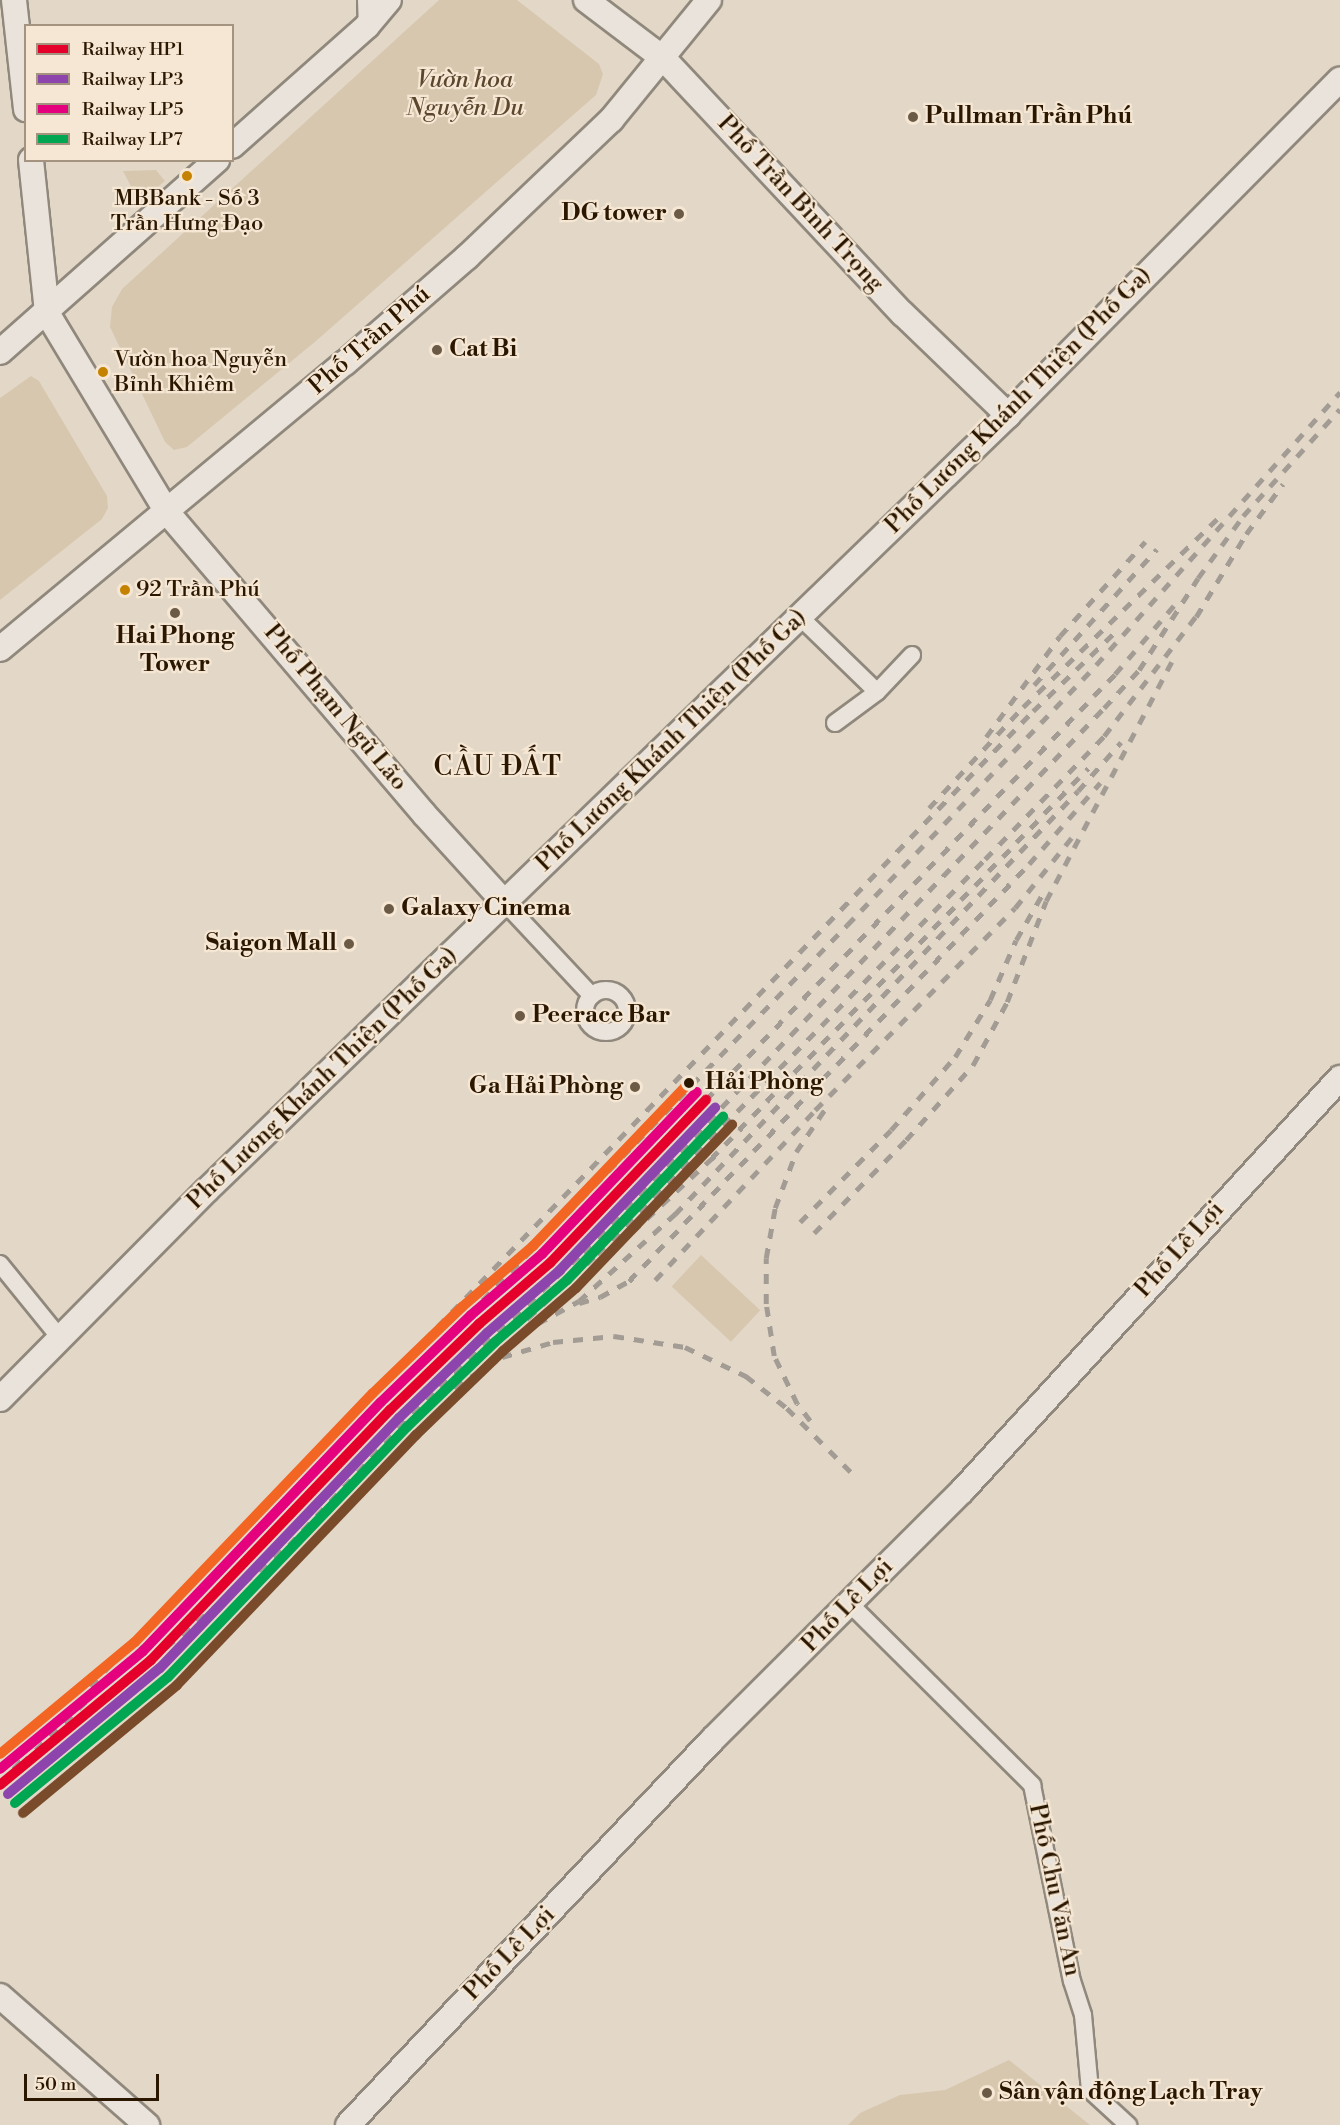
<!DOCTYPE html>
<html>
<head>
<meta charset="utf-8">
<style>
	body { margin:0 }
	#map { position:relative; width:1340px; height:2125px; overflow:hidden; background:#e3d8c7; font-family:"Libre Bodoni",serif }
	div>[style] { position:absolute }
	.green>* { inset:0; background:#d7c7af; transform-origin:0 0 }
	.roads { filter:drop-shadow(2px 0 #90887c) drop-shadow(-2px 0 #90887c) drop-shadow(0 2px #90887c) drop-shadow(0 -2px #90887c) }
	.street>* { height:16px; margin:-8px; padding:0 8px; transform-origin:8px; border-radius:8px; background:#e9e3db }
	.street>.ring { margin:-8px; padding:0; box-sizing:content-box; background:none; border:16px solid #e9e3db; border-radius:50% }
	.secondary>* { height:24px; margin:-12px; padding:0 12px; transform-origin:12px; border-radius:12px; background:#e9e3db }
	.rail>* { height:4.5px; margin-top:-2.25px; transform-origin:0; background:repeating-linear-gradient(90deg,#a39c94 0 10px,transparent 0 20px) }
	.rail-1>* { height:10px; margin:-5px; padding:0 5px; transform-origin:5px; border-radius:5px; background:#e4002b }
	.rail-2>* { height:10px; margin:-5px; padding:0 5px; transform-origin:5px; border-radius:5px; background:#8e44ad }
	.rail-3>* { height:10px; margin:-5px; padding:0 5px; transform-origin:5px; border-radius:5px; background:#e5007d }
	.rail-4>* { height:10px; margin:-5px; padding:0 5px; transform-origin:5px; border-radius:5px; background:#00a651 }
	.rail-5>* { height:10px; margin:-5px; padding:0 5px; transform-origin:5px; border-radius:5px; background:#f26522 }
	.rail-6>* { height:10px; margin:-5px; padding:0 5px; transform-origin:5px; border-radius:5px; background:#7a4b2a }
	.dots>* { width:16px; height:16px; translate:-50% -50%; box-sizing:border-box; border:3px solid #f5e7d3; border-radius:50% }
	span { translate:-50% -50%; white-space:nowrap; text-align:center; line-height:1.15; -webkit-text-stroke:4.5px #f5e7d3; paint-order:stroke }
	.bus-label { font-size:22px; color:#2b1600 }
	.left { translate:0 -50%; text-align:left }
	.park-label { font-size:24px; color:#5c472e; font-style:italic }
	.poi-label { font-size:24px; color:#2b1600; font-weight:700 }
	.right { translate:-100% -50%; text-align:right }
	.street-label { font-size:24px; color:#2b1600 }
	.stop-label { font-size:24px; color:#2b1600; font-weight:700 }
	.quarter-label { font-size:27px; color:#2b1600; letter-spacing:1.5px }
	.legend { position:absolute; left:24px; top:24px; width:210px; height:138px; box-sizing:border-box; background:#f5e7d3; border:2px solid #a4937f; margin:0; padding:8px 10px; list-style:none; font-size:18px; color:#2b1600 }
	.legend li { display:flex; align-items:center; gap:12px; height:30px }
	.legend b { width:30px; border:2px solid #a4937f }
	.scale { position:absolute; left:24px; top:2074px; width:135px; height:27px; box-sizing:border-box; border:3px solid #2b1600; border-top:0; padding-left:8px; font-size:18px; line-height:21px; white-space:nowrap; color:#2b1600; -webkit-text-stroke:4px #f5e7d3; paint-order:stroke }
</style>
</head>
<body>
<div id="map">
	<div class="green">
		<i style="clip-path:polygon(439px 0,517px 0,599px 64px,603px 74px,596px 95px,316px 341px,187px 447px,174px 450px,165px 442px,110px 327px,112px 307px,122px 289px)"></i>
		<i style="clip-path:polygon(156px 170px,165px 181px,139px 202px,123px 171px)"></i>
		<i style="clip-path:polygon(31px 376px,39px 381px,107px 496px,108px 508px,102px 519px,0 600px,0 398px)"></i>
		<i style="left:701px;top:1255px;width:81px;height:43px;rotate:43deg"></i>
		<i style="clip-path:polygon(1009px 2060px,1090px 2125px,848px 2125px,860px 2113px,900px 2095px,945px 2090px)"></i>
	</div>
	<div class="roads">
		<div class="street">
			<i style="left:366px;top:0;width:26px;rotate:88deg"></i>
			<i style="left:800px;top:617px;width:107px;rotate:44.2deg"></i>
			<i style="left:835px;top:723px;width:52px;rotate:-36.4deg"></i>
			<i style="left:877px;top:692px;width:51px;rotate:-46.6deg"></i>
			<i style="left:505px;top:903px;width:127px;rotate:46.9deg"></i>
			<i class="ring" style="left:585px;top:990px;width:26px;height:26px"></i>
			<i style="left:0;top:1264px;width:95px;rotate:51deg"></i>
			<i style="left:850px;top:1604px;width:257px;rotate:44.8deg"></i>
			<i style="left:1032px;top:1785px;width:200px;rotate:78.5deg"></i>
			<i style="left:1072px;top:1981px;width:36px;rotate:72deg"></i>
			<i style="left:1083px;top:2015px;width:75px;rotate:84.7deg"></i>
			<i style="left:1090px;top:2090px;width:52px;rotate:42.6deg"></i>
		</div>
		<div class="secondary">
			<i style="left:14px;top:0;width:110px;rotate:83.7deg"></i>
			<i style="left:586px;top:0;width:98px;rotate:37.1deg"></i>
			<i style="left:664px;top:59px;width:349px;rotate:46.9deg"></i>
			<i style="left:903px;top:314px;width:146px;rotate:43.9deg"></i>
			<i style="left:232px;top:146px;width:181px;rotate:-41.6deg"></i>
			<i style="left:367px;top:26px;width:34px;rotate:-50deg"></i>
			<i style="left:31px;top:160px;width:154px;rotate:84deg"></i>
			<i style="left:47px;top:313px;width:232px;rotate:58.9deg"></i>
			<i style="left:167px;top:512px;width:397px;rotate:49.6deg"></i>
			<i style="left:424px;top:814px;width:120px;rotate:47.7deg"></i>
			<i style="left:0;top:352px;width:290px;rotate:-41.5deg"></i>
			<i style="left:0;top:649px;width:448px;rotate:-39.7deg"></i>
			<i style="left:345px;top:363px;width:162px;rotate:-41deg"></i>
			<i style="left:467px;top:257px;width:199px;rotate:-43.6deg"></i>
			<i style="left:611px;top:120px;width:155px;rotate:-50.8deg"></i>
			<i style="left:0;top:1399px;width:294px;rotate:-45.3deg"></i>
			<i style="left:207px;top:1190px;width:1115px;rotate:-44.05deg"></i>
			<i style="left:1008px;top:415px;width:472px;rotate:-45.3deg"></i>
			<i style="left:0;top:1996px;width:196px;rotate:41.3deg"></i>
			<i style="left:348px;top:2125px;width:531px;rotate:-46.6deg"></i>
			<i style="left:713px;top:1739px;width:351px;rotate:-44.9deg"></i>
			<i style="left:962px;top:1491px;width:560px;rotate:-47.53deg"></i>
		</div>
	</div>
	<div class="rail">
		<i style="left:1196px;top:617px;width:97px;rotate:-58.9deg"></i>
		<i style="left:1246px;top:534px;width:62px;rotate:-53.5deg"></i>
		<i style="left:1034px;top:685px;width:183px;rotate:-47.9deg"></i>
		<i style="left:986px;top:737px;width:125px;rotate:-53.8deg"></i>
		<i style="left:1060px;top:636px;width:127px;rotate:-47.9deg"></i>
		<i style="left:929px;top:808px;width:138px;rotate:-47.1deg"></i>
		<i style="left:1023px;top:707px;width:270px;rotate:-44.1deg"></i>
		<i style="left:706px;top:1100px;width:591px;rotate:-46.17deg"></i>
		<i style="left:1115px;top:674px;width:94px;rotate:-49.3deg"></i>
		<i style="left:800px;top:1222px;width:129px;rotate:-45.3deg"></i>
		<i style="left:891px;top:1130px;width:97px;rotate:-48.8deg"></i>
		<i style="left:955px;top:1057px;width:67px;rotate:-58.4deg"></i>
		<i style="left:990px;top:1000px;width:65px;rotate:-66.6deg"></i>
		<i style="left:1016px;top:940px;width:52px;rotate:-60deg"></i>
		<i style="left:814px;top:1233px;width:131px;rotate:-45.3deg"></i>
		<i style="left:906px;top:1140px;width:101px;rotate:-48.2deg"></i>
		<i style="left:973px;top:1065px;width:72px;rotate:-61.6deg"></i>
		<i style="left:1007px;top:1002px;width:108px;rotate:-68.9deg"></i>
		<i style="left:1046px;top:901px;width:273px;rotate:-62.3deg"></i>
		<i style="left:588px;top:1273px;width:168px;rotate:-42.8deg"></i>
		<i style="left:711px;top:1159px;width:543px;rotate:-46.04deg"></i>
		<i style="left:655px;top:1280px;width:233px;rotate:-46.7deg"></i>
		<i style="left:815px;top:1110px;width:284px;rotate:-45.3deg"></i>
		<i style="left:1015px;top:908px;width:91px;rotate:-51.2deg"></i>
		<i style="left:579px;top:1303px;width:22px;rotate:-16deg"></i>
		<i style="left:600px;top:1297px;width:33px;rotate:-29deg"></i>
		<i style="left:629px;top:1281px;width:578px;rotate:-46.19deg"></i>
		<i style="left:1029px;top:864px;width:108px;rotate:-48.8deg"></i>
		<i style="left:520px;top:1333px;width:67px;rotate:-28.5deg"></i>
		<i style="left:579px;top:1301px;width:130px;rotate:-42.2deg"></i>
		<i style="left:675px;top:1214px;width:584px;rotate:-46.39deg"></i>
		<i style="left:1078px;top:791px;width:65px;rotate:-48.7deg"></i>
		<i style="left:494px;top:1342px;width:42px;rotate:-35.2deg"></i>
		<i style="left:528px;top:1318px;width:94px;rotate:-42.8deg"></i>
		<i style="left:597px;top:1254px;width:554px;rotate:-45.51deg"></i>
		<i style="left:985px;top:859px;width:171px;rotate:-45.9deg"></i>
		<i style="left:1104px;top:736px;width:158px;rotate:-52.5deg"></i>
		<i style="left:437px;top:1398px;width:77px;rotate:-32.2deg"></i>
		<i style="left:502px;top:1357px;width:53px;rotate:-16.4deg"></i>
		<i style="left:553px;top:1342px;width:61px;rotate:-5.6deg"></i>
		<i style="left:614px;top:1336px;width:72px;rotate:8.8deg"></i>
		<i style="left:685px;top:1347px;width:68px;rotate:25.4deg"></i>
		<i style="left:746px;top:1376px;width:52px;rotate:38deg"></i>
		<i style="left:787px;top:1408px;width:92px;rotate:45deg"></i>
		<i style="left:810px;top:1421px;width:21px;rotate:-127deg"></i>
		<i style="left:797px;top:1404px;width:53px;rotate:-115.6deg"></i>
		<i style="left:774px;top:1356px;width:53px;rotate:-98.7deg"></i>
		<i style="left:766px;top:1304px;width:46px;rotate:-90deg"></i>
		<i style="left:766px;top:1258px;width:51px;rotate:-79.8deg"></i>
		<i style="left:775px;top:1208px;width:60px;rotate:-69.4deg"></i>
		<i style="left:796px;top:1152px;width:52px;rotate:-56deg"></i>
		<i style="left:265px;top:1555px;width:204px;rotate:-46.2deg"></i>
		<i style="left:151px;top:1660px;width:180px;rotate:-39.8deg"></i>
		<i style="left:289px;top:1545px;width:219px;rotate:-46.7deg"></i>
		<i style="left:439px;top:1386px;width:197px;rotate:-42.9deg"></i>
		<i style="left:583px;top:1252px;width:753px;rotate:-46.24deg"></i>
		<i style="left:1104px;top:708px;width:52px;rotate:-47.4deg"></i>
		<i style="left:1139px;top:670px;width:109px;rotate:-57.3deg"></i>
		<i style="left:1198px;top:578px;width:77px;rotate:-54deg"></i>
		<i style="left:1243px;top:516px;width:144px;rotate:-47.8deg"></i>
		<i style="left:90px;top:1686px;width:1356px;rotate:-45.96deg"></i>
		<i style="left:1033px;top:711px;width:111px;rotate:-43.9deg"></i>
		<i style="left:21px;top:1764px;width:255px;rotate:-44deg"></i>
		<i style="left:204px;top:1587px;width:923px;rotate:-45.83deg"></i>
		<i style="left:847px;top:925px;width:360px;rotate:-46.2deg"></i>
		<i style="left:1096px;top:665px;width:366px;rotate:-48.2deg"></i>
		<i style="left:0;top:1783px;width:37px;rotate:-47deg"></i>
	</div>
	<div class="rail-1">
		<i style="left:0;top:1785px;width:196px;rotate:-39.6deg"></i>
		<i style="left:151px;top:1660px;width:346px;rotate:-46.3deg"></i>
		<i style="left:390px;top:1410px;width:124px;rotate:-44deg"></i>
		<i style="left:479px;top:1324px;width:94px;rotate:-40.7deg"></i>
		<i style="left:550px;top:1263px;width:226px;rotate:-46.3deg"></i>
	</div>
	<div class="rail-2">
		<i style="left:8px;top:1794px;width:197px;rotate:-39.7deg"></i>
		<i style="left:160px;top:1668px;width:346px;rotate:-46.3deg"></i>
		<i style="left:399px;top:1418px;width:122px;rotate:-44deg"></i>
		<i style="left:487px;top:1333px;width:95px;rotate:-40.7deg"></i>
		<i style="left:559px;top:1271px;width:226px;rotate:-46.3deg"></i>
	</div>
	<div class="rail-3">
		<i style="left:0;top:1769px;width:185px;rotate:-39.5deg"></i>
		<i style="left:143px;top:1651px;width:344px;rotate:-46.3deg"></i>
		<i style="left:381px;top:1402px;width:125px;rotate:-44deg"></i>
		<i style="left:471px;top:1315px;width:94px;rotate:-40.7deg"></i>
		<i style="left:542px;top:1254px;width:224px;rotate:-46.3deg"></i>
	</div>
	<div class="rail-4">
		<i style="left:15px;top:1803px;width:198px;rotate:-39.5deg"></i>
		<i style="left:168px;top:1677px;width:346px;rotate:-46.3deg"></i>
		<i style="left:407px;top:1427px;width:122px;rotate:-44deg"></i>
		<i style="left:495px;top:1342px;width:95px;rotate:-40.7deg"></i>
		<i style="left:567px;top:1280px;width:226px;rotate:-46.3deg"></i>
	</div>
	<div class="rail-5">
		<i style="left:0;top:1754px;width:175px;rotate:-39.7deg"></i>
		<i style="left:135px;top:1642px;width:344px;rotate:-46.3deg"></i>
		<i style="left:373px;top:1393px;width:124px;rotate:-44deg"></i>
		<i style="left:462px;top:1307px;width:94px;rotate:-40.7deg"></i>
		<i style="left:533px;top:1246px;width:226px;rotate:-46.3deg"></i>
	</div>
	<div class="rail-6">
		<i style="left:23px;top:1813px;width:200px;rotate:-39.7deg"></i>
		<i style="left:177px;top:1685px;width:346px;rotate:-46.3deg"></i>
		<i style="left:416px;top:1435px;width:121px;rotate:-44deg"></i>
		<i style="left:503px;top:1351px;width:96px;rotate:-40.8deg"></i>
		<i style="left:576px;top:1288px;width:226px;rotate:-46.3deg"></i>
	</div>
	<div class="dots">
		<i style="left:913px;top:117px;background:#6b5a46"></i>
		<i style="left:187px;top:176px;background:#c48200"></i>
		<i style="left:679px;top:214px;background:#6b5a46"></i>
		<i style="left:437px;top:350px;background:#6b5a46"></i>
		<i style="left:103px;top:372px;background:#c48200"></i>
		<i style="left:125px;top:590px;background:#c48200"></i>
		<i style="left:175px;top:613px;background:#6b5a46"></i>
		<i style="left:389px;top:909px;background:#6b5a46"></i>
		<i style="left:349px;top:944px;background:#6b5a46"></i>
		<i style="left:520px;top:1016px;background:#6b5a46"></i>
		<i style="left:689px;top:1083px;background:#2b1600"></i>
		<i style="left:635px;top:1087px;background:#6b5a46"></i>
		<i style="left:987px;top:2093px;background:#6b5a46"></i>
	</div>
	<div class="bus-label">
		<span style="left:187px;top:211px">MBBank - Số 3<br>Trần Hưng Đạo</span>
		<span class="left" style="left:114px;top:372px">Vườn hoa Nguyễn<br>Bỉnh Khiêm</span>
		<span class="left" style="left:136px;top:590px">92 Trần Phú</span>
	</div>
	<div class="park-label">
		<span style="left:465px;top:95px">Vườn hoa<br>Nguyễn Du</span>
	</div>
	<div class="poi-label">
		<span class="left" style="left:925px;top:117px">Pullman Trần Phú</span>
		<span class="right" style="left:667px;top:214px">DG tower</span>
		<span class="left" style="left:449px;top:350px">Cat Bi</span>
		<span style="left:175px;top:651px">Hai Phong<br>Tower</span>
		<span class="left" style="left:401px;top:909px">Galaxy Cinema</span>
		<span class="right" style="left:337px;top:944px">Saigon Mall</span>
		<span class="left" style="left:532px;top:1016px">Peerace Bar</span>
		<span class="right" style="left:623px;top:1087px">Ga Hải Phòng</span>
		<span class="left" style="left:999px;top:2093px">Sân vận động Lạch Tray</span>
	</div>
	<div class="street-label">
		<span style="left:800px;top:204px;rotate:47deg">Phố Trần Bình Trọng</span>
		<span style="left:370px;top:341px;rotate:-41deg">Phố Trần Phú</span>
		<span style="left:1019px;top:401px;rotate:-45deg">Phố Lương Khánh Thiện (Phố Ga)</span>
		<span style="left:335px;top:708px;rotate:50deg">Phố Phạm Ngũ Lão</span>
		<span style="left:672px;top:741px;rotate:-44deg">Phố Lương Khánh Thiện (Phố Ga)</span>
		<span style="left:323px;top:1079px;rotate:-44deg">Phố Lương Khánh Thiện (Phố Ga)</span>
		<span style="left:1180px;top:1250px;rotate:-48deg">Phố Lê Lợi</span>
		<span style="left:848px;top:1606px;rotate:-46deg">Phố Lê Lợi</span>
		<span style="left:1054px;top:1890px;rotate:78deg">Phố Chu Văn An</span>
		<span style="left:510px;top:1954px;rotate:-46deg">Phố Lê Lợi</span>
	</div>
	<div class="stop-label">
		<span class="left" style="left:705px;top:1083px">Hải Phòng</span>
	</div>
	<div class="quarter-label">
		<span style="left:498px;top:768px">CẦU ĐẤT</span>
	</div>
	<ul class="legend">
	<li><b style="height:8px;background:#e4002b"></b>Railway HP1</li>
	<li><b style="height:8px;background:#8e44ad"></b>Railway LP3</li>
	<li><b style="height:8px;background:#e5007d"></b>Railway LP5</li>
	<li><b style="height:8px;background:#00a651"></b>Railway LP7</li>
	</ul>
	<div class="scale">50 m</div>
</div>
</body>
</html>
